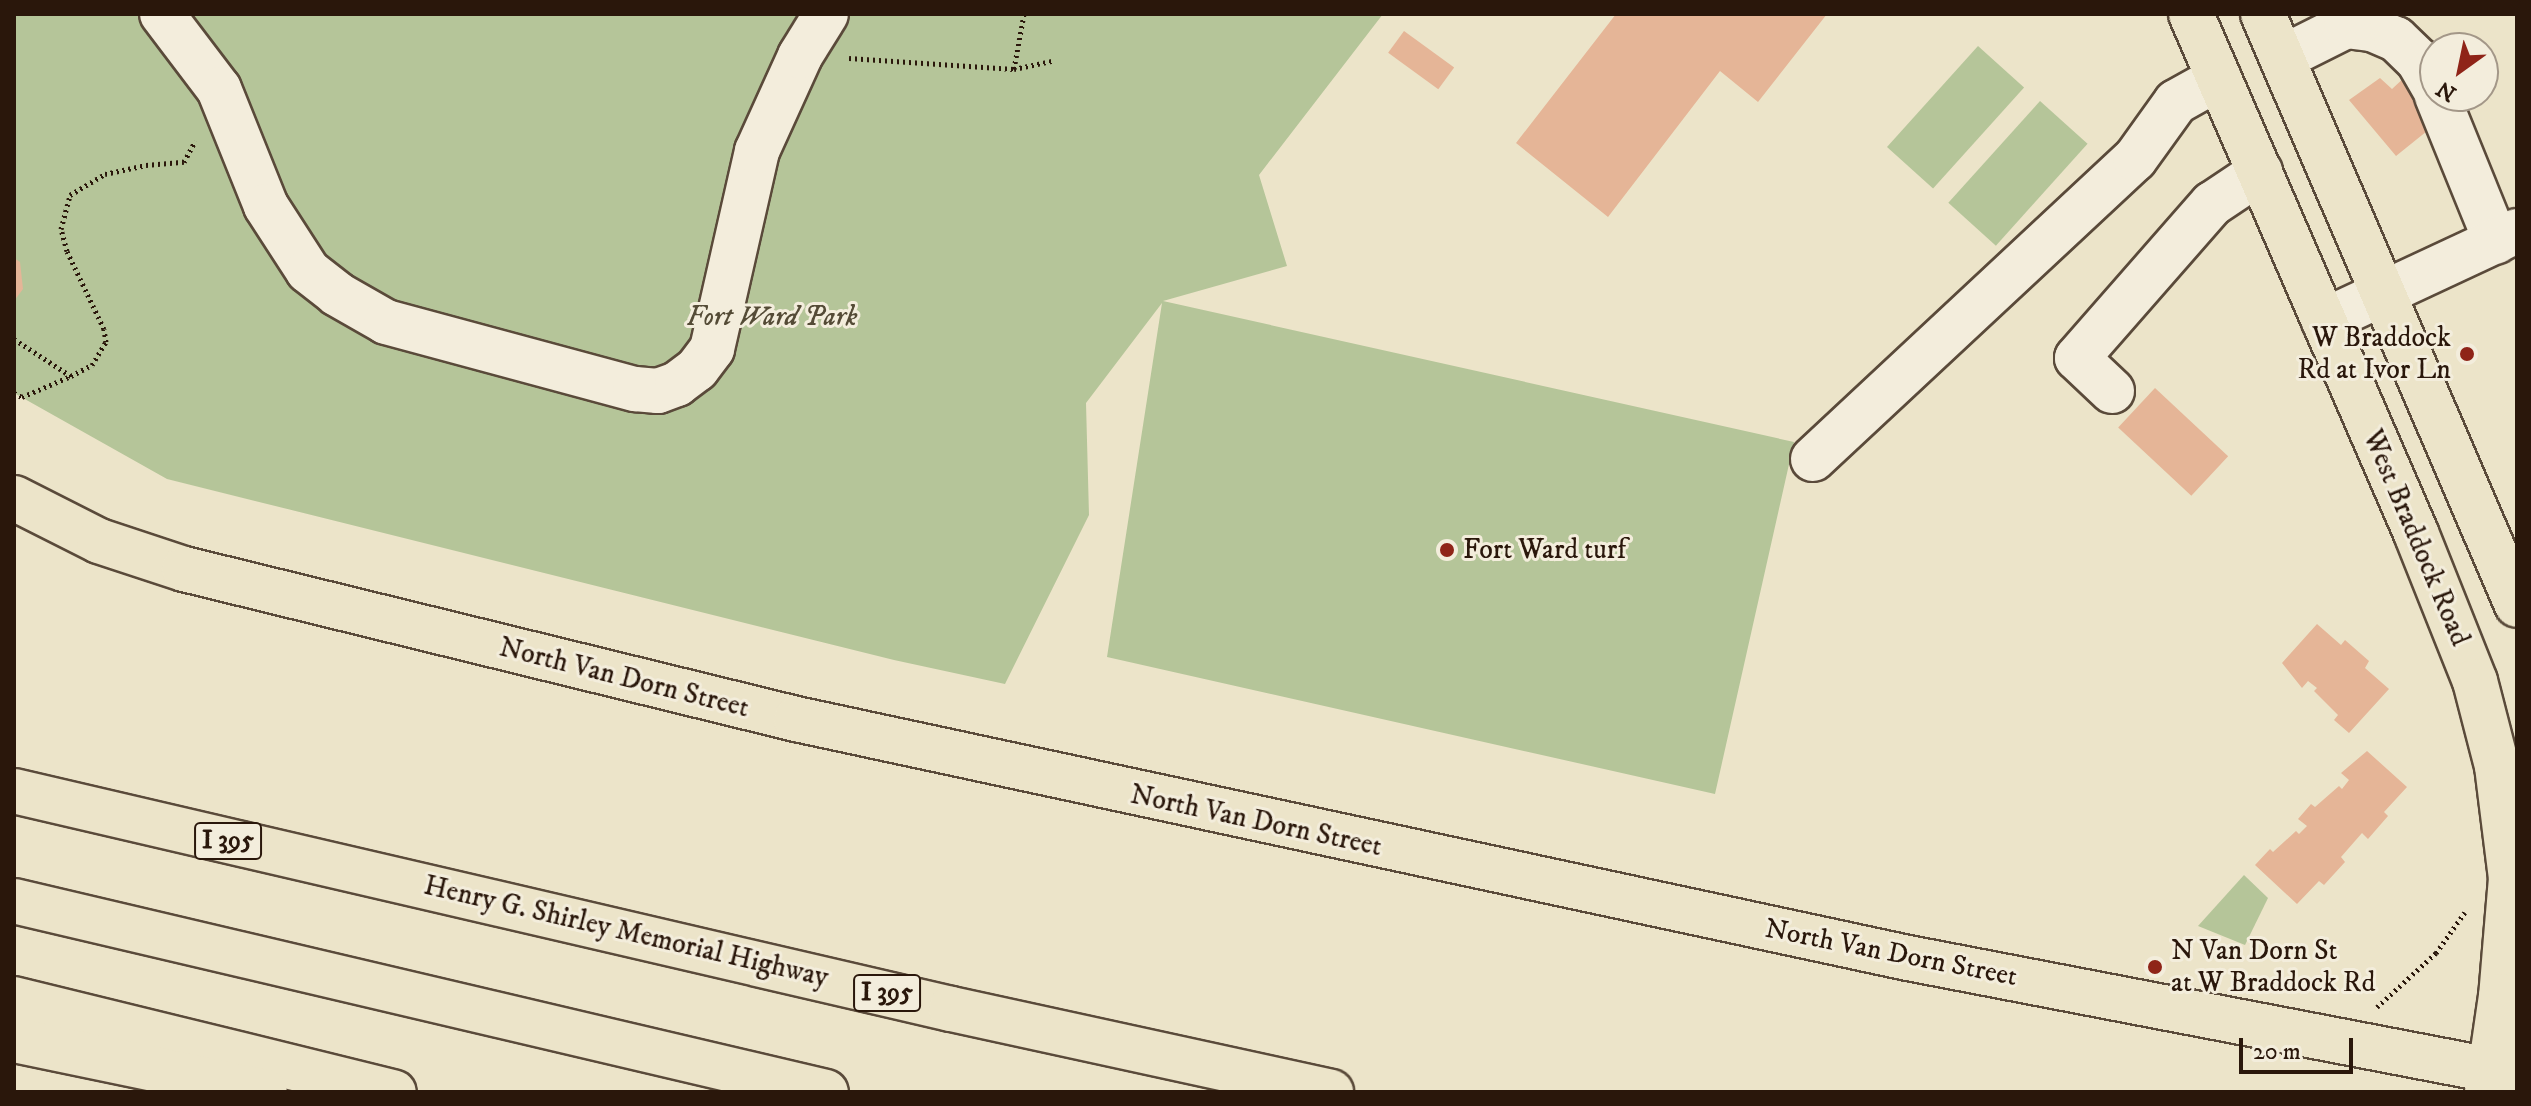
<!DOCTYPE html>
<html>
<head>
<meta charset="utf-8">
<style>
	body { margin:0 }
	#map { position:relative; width:2531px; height:1106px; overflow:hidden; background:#ece4c9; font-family:"IM FELL DW Pica",serif }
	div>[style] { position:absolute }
	.green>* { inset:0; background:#b5c599; transform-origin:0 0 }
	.building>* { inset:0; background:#e5b597; transform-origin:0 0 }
	.path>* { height:5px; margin-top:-2.5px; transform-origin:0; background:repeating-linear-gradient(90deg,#2a170b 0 2px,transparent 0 6px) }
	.roads { filter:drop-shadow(2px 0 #5a4a3a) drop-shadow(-2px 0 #5a4a3a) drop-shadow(0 2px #5a4a3a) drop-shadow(0 -2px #5a4a3a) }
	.minor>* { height:44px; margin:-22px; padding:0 22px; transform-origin:22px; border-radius:22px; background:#f3eddc }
	.major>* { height:44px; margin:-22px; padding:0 22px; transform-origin:22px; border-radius:22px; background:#ece4c9 }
	.highway>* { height:44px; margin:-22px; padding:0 22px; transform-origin:22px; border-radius:22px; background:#ece4c9 }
	.dots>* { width:22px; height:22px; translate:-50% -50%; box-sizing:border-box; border:4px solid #f3eddc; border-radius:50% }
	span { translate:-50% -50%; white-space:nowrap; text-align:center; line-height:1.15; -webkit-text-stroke:6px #f3eddc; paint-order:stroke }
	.shield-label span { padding:2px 6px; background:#f3eddc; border:2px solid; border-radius:6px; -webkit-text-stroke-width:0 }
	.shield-label { font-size:26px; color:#2a170b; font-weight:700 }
	.park-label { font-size:28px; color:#544b36; font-style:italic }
	.poi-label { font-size:28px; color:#2a170b }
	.right { translate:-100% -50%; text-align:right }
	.left { translate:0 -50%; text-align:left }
	.street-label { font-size:28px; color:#2a170b }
	.frame { position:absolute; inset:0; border:16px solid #2a170b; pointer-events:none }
	.north { position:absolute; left:2419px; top:32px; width:80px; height:80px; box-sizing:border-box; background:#f3eddc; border:2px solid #a39788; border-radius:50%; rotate:213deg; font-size:22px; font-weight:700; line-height:32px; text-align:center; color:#2a170b }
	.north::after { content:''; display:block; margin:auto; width:28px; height:36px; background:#8f2418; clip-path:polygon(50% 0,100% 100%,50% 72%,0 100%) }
	.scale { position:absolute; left:2239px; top:1038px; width:114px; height:36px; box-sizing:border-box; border:4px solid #2a170b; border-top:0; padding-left:10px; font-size:24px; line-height:28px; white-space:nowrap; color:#2a170b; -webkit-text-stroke:6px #f3eddc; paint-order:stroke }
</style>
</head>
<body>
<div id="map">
	<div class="green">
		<i style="clip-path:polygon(14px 14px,1383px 14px,1259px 175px,1287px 266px,1163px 301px,1794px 442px,1715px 794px,1107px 657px,1162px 303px,1086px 403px,1089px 515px,1005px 684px,894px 660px,167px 479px,14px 393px)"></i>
		<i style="left:1978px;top:46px;width:62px;height:136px;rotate:42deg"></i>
		<i style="left:2040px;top:101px;width:64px;height:137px;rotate:42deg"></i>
		<i style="clip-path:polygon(2244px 875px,2268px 898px,2245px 945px,2198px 926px)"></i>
	</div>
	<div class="building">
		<i style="clip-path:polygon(1616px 14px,1827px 14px,1758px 102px,1720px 71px,1608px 217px,1516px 143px)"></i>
		<i style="left:1404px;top:31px;width:62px;height:27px;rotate:36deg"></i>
		<i style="clip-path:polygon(2406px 76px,2442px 119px,2396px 156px,2349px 100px,2380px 78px,2392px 89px)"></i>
		<i style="clip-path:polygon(14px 258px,20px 262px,23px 289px,14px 301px)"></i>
		<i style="left:2155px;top:388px;width:100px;height:54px;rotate:43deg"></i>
		<i style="clip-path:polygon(2317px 624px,2341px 645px,2345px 640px,2369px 661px,2365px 668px,2389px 689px,2349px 733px,2334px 720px,2338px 715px,2314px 691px,2317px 688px,2308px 681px,2302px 688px,2282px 663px)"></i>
		<i style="clip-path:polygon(2367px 751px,2407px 787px,2384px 812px,2388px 816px,2368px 839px,2362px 833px,2341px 857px,2345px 862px,2324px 885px,2319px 881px,2297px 904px,2255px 865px,2270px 849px,2273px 852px,2296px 831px,2299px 834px,2307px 826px,2298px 819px,2311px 804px,2315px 807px,2339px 786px,2342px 789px,2349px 780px,2341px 773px)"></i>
	</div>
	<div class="path">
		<i style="left:1024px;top:14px;width:56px;rotate:100.3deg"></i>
		<i style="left:1014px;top:69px;width:39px;rotate:-12deg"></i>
		<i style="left:849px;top:58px;width:165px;rotate:3.8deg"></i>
		<i style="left:14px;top:339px;width:68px;rotate:33deg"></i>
		<i style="left:14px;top:393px;width:9px;rotate:27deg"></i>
		<i style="left:22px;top:397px;width:53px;rotate:-23.2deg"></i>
		<i style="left:71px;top:376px;width:24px;rotate:-28deg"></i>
		<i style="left:92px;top:365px;width:27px;rotate:-59deg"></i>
		<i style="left:106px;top:342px;width:13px;rotate:-99deg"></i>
		<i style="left:104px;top:329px;width:86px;rotate:-115.4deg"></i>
		<i style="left:67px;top:251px;width:23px;rotate:-105deg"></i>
		<i style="left:61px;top:229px;width:35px;rotate:-75deg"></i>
		<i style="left:70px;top:195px;width:41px;rotate:-31deg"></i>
		<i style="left:105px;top:174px;width:42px;rotate:-12.4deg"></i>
		<i style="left:146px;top:165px;width:38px;rotate:-5deg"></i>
		<i style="left:184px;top:162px;width:24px;rotate:-62deg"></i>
		<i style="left:2377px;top:1007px;width:80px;rotate:-42.5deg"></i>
		<i style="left:2436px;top:953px;width:50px;rotate:-54.7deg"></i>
	</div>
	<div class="roads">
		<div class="minor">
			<i style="left:162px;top:14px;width:94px;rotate:52.8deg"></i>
			<i style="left:219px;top:89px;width:126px;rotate:68.1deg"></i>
			<i style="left:266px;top:206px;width:77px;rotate:57.1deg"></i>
			<i style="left:308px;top:271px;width:37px;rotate:38deg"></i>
			<i style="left:337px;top:294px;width:56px;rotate:29.7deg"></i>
			<i style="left:386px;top:322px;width:258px;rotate:15.1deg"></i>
			<i style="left:635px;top:389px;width:23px;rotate:5deg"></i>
			<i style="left:658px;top:391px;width:20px;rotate:-20deg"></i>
			<i style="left:677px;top:384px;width:25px;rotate:-37deg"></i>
			<i style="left:697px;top:369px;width:25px;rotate:-53deg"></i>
			<i style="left:712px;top:349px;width:203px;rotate:-77.2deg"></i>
			<i style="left:757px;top:151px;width:104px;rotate:-65.6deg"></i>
			<i style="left:800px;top:56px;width:49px;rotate:-58.2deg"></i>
			<i style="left:2282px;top:58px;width:72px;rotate:-26.6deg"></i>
			<i style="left:2346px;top:26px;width:26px;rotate:7deg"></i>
			<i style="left:2372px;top:29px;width:26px;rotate:23deg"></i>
			<i style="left:2396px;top:39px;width:30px;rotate:44deg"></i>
			<i style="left:2418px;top:60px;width:34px;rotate:60deg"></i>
			<i style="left:2437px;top:96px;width:157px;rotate:67.9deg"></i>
			<i style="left:2324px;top:321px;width:213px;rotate:-25deg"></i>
			<i style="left:2112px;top:391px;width:48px;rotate:-136.7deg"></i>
			<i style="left:2077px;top:358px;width:205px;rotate:-48.8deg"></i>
			<i style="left:2212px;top:204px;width:58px;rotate:-33.7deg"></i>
			<i style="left:1813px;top:459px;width:440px;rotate:-43deg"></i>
			<i style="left:2135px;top:159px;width:70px;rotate:-54.3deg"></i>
			<i style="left:2176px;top:102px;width:49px;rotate:-29.2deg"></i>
		</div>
		<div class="major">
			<i style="left:2191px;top:14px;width:566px;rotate:66.56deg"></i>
			<i style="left:2416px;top:533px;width:159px;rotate:68.3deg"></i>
			<i style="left:2475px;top:681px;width:88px;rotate:75.5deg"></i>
			<i style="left:2497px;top:766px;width:113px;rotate:82.9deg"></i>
			<i style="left:2511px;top:878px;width:118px;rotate:94.8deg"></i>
			<i style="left:2501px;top:996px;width:97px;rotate:98.3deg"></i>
			<i style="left:2263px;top:14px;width:643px;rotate:66.74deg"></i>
			<i style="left:14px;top:498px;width:95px;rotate:26.8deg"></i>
			<i style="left:99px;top:541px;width:89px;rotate:18.2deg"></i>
			<i style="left:184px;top:569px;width:630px;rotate:13.77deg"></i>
			<i style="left:796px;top:719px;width:1137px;rotate:12.13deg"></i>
			<i style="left:1908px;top:958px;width:620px;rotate:10.88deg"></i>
		</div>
		<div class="highway">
			<i style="left:14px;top:791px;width:962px;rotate:13.1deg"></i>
			<i style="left:951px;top:1009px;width:389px;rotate:12.3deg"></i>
			<i style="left:14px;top:901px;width:834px;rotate:13.24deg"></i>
			<i style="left:14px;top:999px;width:391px;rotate:13.8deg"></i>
			<i style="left:14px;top:1040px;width:256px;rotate:11.7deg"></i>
		</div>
	</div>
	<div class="dots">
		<i style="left:2467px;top:354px;background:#8f2418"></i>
		<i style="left:1447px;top:550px;background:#8f2418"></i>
		<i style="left:2155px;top:967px;background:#8f2418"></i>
	</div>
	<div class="shield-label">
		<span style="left:228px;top:841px">I 395</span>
		<span style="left:887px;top:993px">I 395</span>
	</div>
	<div class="park-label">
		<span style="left:772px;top:317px">Fort Ward Park</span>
	</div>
	<div class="poi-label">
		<span class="right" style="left:2451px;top:354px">W Braddock<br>Rd at Ivor Ln</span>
		<span class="left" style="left:1463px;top:550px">Fort Ward turf</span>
		<span class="left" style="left:2171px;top:967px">N Van Dorn St<br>at W Braddock Rd</span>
	</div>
	<div class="street-label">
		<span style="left:2416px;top:538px;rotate:67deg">West Braddock Road</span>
		<span style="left:624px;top:678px;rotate:14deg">North Van Dorn Street</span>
		<span style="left:1256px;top:821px;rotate:12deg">North Van Dorn Street</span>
		<span style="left:626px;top:932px;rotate:13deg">Henry G. Shirley Memorial Highway</span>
		<span style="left:1891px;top:953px;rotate:11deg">North Van Dorn Street</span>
	</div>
	<div class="frame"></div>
	<div class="north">N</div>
	<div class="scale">20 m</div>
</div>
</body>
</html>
